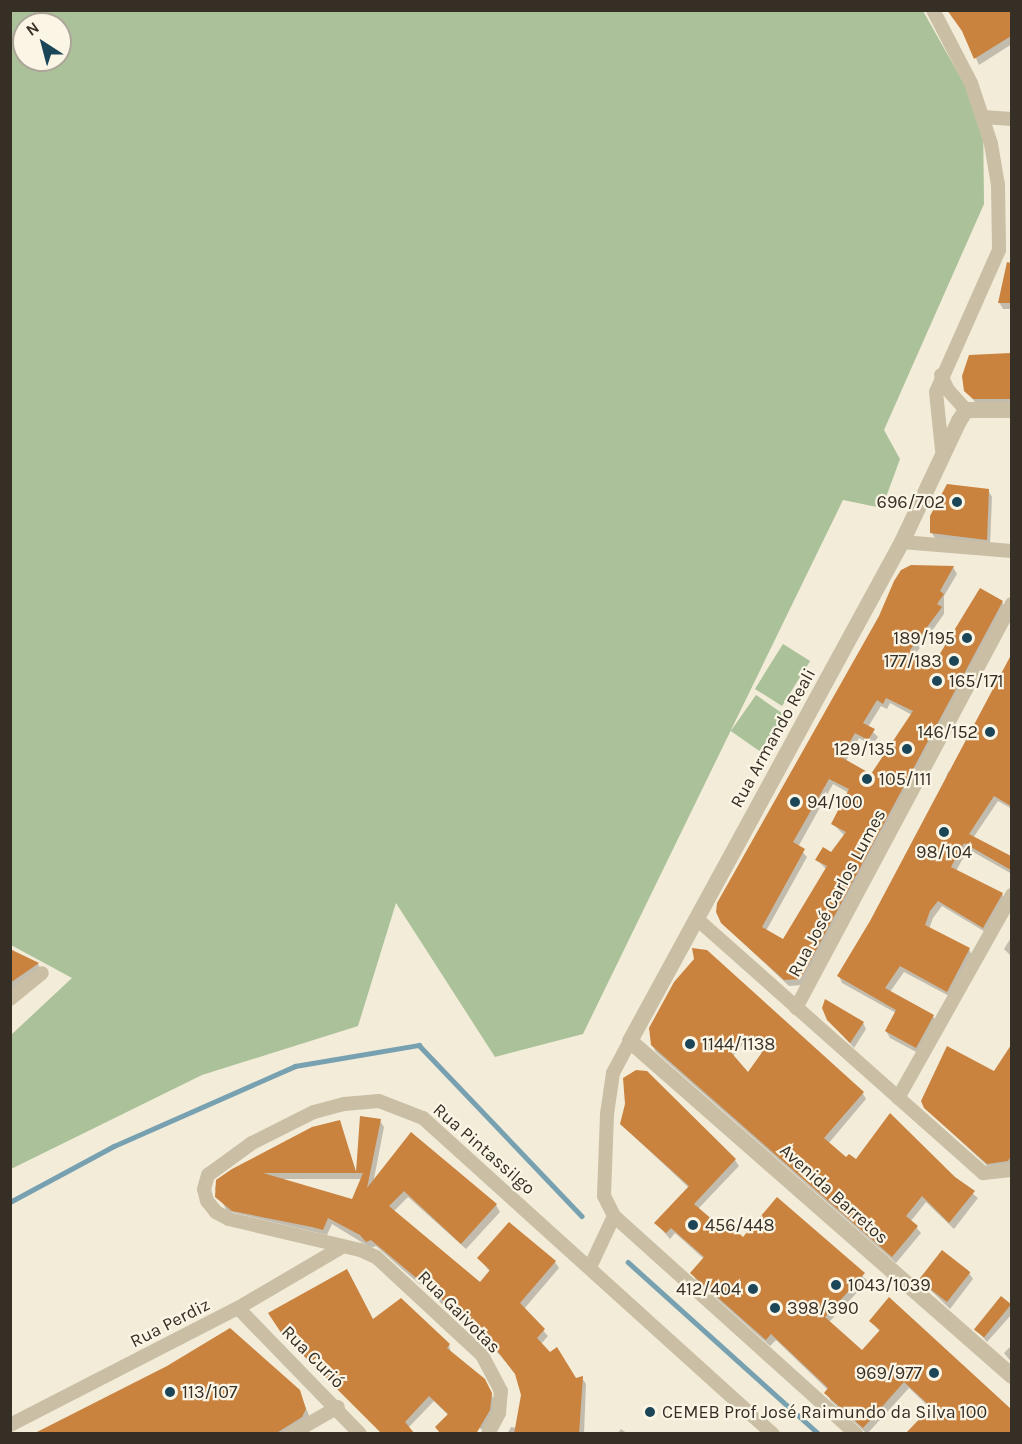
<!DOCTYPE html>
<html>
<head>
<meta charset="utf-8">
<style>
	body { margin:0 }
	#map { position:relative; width:1022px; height:1444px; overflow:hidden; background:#f2ecd9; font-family:Karla,sans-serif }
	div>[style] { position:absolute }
	.green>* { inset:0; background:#aac199; transform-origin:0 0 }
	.shadow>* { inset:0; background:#0003 }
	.stream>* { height:4.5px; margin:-2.25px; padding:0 2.25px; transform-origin:2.25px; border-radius:2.25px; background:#77a0b0 }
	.building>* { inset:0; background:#ca823f; transform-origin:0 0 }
	.minor>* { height:14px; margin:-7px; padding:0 7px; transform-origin:7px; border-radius:7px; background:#cabfa5 }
	.tertiary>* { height:16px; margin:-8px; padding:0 8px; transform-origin:8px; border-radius:8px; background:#cabfa5 }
	.dots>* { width:16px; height:16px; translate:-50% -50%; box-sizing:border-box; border:3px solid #faf5e5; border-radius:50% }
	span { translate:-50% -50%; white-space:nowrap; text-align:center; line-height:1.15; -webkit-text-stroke:4.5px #faf5e5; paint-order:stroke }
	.poi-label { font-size:18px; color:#362f26 }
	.right { translate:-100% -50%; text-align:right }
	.left { translate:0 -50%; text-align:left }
	.street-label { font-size:18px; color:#362f26 }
	.frame { position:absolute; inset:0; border:12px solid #362f26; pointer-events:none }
	.north { position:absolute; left:12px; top:12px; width:60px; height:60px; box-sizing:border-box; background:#faf5e5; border:2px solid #aca699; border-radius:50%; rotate:324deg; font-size:16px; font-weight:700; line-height:24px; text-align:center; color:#362f26 }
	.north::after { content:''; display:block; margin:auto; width:21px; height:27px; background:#1b4658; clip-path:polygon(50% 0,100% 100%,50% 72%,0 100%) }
</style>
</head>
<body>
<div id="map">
	<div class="green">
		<i style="clip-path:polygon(evenodd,11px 11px,923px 11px,983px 117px,984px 204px,884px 430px,900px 459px,882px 508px,843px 500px,583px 1034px,495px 1057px,396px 903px,358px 1026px,202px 1075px,11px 1169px,11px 1035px,72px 978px,11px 945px,11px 11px,24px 24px,60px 24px,60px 60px,24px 60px,24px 24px)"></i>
		<i style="left:783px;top:644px;width:32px;height:53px;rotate:32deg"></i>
		<i style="left:756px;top:695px;width:35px;height:44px;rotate:35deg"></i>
	</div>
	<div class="shadow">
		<i style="clip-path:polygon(1008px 10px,1012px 44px,979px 65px,965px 34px)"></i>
		<i style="clip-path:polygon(1012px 276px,1012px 309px,1003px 309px,999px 302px,1004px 283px)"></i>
		<i style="clip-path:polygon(1012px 354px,1012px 405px,978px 406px,966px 390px,970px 356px)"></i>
		<i style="clip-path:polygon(988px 490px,992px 497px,990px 546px,936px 540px,932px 533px)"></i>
		<i style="clip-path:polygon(evenodd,953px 567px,957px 574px,944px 596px,944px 614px,914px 656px,933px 667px,1002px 602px,1006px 609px,803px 985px,789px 986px,722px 923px,953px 567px,890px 703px,912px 715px,871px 776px,846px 761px,859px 738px,872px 745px,878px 737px,868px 727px,881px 706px,887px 709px,890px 703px,953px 567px,833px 784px,849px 793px,833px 824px,845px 836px,831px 854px,817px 860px,827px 870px,784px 941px,766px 931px,807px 857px,798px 847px,833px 784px)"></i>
		<i style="clip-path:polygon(1012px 655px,1012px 809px,998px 801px,973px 838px,1012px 858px,1012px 874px,968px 849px,956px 871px,1002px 894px,1005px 901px,987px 933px,942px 906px,933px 918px,929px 929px,969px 949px,972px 956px,951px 997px,904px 972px,890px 992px,933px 1016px,937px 1023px,920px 1054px,890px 1038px,886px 1031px,896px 1013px,842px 983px,839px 976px,871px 922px,942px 790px,948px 772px,955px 767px)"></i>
		<i style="clip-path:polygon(1012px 936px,1012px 957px,1004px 949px)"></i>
		<i style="clip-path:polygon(10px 951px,38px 964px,41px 970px,10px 993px)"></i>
		<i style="clip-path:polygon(evenodd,675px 983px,862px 1092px,866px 1099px,828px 1144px,846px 1159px,954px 1178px,978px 1198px,954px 1229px,926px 1202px,911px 1221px,921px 1233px,896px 1263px,656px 1052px,652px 1045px,675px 983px,746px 1040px,763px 1054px,748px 1074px,733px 1056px,746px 1040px)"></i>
		<i style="clip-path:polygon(828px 1019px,863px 1023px,866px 1029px,854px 1048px)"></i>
		<i style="clip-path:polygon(1012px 1053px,1012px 1168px,992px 1170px,925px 1108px,995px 1073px)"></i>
		<i style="clip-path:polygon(evenodd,362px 1118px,380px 1121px,384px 1127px,373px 1184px,411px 1135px,496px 1205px,500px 1212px,466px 1249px,408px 1197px,393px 1212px,480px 1284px,490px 1272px,479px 1258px,555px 1262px,559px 1268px,524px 1309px,548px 1336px,541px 1344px,575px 1380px,582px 1378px,586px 1384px,584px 1434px,507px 1434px,511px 1427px,517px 1428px,528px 1399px,518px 1377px,500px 1355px,376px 1246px,371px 1248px,332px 1224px,327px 1235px,227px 1211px,215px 1189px,217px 1181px,339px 1121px,357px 1174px,362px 1118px,282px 1179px,362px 1179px,353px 1201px,282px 1179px)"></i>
		<i style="clip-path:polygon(621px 1124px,735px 1160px,739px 1166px,698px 1209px,727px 1234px,743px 1239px,778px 1200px,868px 1281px,829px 1322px,862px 1352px,880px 1332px,871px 1321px,889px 1299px,1012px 1412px,1012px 1434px,907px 1434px,931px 1409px,909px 1388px,867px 1434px,830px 1400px,828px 1390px,776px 1340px,770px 1346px,696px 1280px,692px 1273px,704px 1259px,675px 1233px,670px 1239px,656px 1223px,689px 1188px)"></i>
		<i style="clip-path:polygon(969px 1273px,973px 1279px,950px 1309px,919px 1279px)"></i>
		<i style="clip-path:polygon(1010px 1305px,1012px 1314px,987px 1342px,976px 1329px)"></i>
		<i style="clip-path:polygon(273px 1320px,373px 1321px,449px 1345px,451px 1353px,483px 1380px,495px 1401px,493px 1417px,485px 1431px,456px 1416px,468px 1434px,440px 1434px,437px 1428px,449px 1416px,434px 1401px,408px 1428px,382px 1431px,310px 1363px)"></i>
		<i style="clip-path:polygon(1012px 1345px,1012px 1363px,1004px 1353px)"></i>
		<i style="clip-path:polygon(299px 1391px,310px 1418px,294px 1434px,36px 1434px)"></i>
		<i style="clip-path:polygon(621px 1429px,628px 1434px,617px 1434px)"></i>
	</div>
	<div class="stream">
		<i style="left:10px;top:1202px;width:118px;rotate:-28.3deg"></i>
		<i style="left:114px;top:1146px;width:198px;rotate:-23.8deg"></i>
		<i style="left:295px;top:1066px;width:126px;rotate:-9.6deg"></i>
		<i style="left:419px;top:1045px;width:236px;rotate:46.4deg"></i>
		<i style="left:628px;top:1262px;width:257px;rotate:42deg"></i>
	</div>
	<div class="building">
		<i style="clip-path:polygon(947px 10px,1011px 10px,1011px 36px,974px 59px,962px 31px)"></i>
		<i style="clip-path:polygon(1007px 262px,1011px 263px,1011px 303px,998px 303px)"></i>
		<i style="clip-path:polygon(1011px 353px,1011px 399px,973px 399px,964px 391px,962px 376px,969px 355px)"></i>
		<i style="clip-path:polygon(947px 484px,989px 489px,987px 540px,930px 533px,930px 516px)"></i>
		<i style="clip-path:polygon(evenodd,911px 565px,954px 566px,940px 591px,944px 594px,937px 604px,942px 607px,910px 650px,933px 665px,980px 588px,1003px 601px,805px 971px,800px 979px,784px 980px,721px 923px,716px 912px,717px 903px,879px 616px,894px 581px,901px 570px,911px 565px,886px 698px,913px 711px,871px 774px,841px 757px,855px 733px,868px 740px,875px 729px,863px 723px,877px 700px,883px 704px,886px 698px,911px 565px,829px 779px,849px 789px,831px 824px,846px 832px,831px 852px,823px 847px,815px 860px,827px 866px,783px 939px,762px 927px,805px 849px,793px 842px,829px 779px)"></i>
		<i style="clip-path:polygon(1011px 655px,1011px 806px,994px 796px,969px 834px,1011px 856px,1011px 870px,964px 843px,951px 867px,1003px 893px,983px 928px,938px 901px,930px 911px,925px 925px,970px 948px,947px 992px,900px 966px,885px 988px,934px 1015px,916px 1048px,885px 1031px,896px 1010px,837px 976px,870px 921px)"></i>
		<i style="clip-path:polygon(evenodd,692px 948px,707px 950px,864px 1092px,824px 1138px,846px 1157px,849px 1154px,856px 1159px,890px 1113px,955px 1177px,975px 1191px,949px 1223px,922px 1196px,906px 1216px,918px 1226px,892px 1257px,651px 1045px,649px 1028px,674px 982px,694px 959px,692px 948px,742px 1034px,763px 1051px,748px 1072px,729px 1050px,742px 1034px)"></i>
		<i style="clip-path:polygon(10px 949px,39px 963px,10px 983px)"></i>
		<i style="clip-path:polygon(825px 999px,864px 1022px,850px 1043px,827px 1020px,822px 1008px)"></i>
		<i style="clip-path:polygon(1011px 1045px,1011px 1156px,1008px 1161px,987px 1164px,924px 1108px,921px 1101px,947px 1046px,994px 1071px)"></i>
		<i style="clip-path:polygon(636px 1070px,647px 1071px,736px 1159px,694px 1204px,727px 1232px,732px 1227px,743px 1237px,777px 1197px,865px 1273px,825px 1317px,862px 1350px,880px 1330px,869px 1321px,889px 1297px,1011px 1409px,1011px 1434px,905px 1434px,931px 1407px,904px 1382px,863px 1428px,824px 1393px,828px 1388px,771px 1334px,766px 1340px,690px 1273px,704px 1257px,671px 1228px,666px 1233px,654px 1223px,689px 1186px,620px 1124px,625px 1104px,623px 1078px)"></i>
		<i style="clip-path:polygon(evenodd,360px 1116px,381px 1119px,367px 1188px,411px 1132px,497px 1204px,461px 1244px,404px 1191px,389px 1206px,480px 1282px,490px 1270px,477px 1258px,509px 1222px,556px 1261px,520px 1303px,545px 1329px,537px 1338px,550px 1352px,557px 1347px,576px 1378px,583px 1376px,579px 1434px,514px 1434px,521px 1395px,515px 1374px,495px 1348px,444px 1301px,371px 1240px,366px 1242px,360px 1235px,328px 1218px,323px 1230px,312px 1227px,232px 1211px,215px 1197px,216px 1180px,232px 1169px,312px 1127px,340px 1120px,356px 1172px,360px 1116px,263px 1173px,363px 1173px,352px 1199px,263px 1173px)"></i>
		<i style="left:942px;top:1250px;width:36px;height:38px;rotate:38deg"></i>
		<i style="clip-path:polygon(347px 1269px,373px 1319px,401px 1298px,450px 1344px,447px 1348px,485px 1379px,492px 1393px,490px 1410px,476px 1434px,441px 1434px,435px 1427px,448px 1414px,429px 1396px,405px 1422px,415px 1434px,382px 1434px,282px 1334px,268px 1313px)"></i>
		<i style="left:1001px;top:1296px;width:13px;height:43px;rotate:39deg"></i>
		<i style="clip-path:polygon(230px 1328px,300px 1390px,306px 1409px,302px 1417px,275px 1434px,33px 1434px,167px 1366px)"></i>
	</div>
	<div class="minor">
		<i style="left:933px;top:10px;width:82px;rotate:62.5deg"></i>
		<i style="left:971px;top:83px;width:64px;rotate:71.8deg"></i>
		<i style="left:991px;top:144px;width:42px;rotate:80.3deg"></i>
		<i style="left:998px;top:185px;width:65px;rotate:89.1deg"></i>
		<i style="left:999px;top:250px;width:155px;rotate:113.9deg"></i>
		<i style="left:936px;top:392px;width:58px;rotate:84.1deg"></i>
		<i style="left:983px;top:117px;width:29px;rotate:4deg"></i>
		<i style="left:941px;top:375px;width:17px;rotate:65deg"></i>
		<i style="left:948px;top:390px;width:27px;rotate:48deg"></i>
		<i style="left:902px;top:542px;width:110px;rotate:4.7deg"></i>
		<i style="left:697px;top:919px;width:383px;rotate:41.6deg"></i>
		<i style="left:983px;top:1173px;width:29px;rotate:-6deg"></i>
		<i style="left:10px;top:999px;width:41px;rotate:-39.1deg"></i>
		<i style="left:796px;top:1008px;width:458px;rotate:-61.9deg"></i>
		<i style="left:630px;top:1041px;width:36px;rotate:118deg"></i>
		<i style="left:613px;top:1073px;width:41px;rotate:98.3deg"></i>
		<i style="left:607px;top:1114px;width:82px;rotate:92.1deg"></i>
		<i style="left:604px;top:1196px;width:22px;rotate:63deg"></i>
		<i style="left:614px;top:1216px;width:326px;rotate:42deg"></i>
		<i style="left:898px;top:1098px;width:233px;rotate:-60.7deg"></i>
		<i style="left:591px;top:1265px;width:54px;rotate:-64.9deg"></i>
		<i style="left:238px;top:1308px;width:175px;rotate:45.9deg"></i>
		<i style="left:10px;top:1425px;width:256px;rotate:-27.2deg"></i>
		<i style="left:238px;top:1308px;width:121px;rotate:-30.4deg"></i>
		<i style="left:291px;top:1434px;width:54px;rotate:-29.9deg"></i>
		<i style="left:488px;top:1434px;width:24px;rotate:-62deg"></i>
		<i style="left:499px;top:1413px;width:22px;rotate:-85deg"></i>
		<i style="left:501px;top:1391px;width:41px;rotate:-117.8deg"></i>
		<i style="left:482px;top:1355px;width:144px;rotate:-137.2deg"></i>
		<i style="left:376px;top:1257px;width:17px;rotate:-156deg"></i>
		<i style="left:360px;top:1250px;width:135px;rotate:-166.7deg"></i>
		<i style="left:229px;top:1219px;width:15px;rotate:-152deg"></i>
		<i style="left:216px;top:1212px;width:14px;rotate:-129deg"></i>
		<i style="left:207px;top:1201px;width:12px;rotate:-104deg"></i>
		<i style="left:204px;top:1189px;width:15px;rotate:-74deg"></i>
		<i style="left:208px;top:1175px;width:54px;rotate:-36deg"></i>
		<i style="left:252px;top:1143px;width:69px;rotate:-26.6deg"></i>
		<i style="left:314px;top:1112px;width:31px;rotate:-15deg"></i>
		<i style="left:344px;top:1104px;width:35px;rotate:-5deg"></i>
		<i style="left:379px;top:1101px;width:47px;rotate:21.1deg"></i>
		<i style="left:423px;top:1118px;width:472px;rotate:42.1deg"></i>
	</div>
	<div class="tertiary">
		<i style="left:1012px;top:410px;width:46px;rotate:180deg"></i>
		<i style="left:966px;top:410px;width:13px;rotate:122deg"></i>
		<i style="left:959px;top:421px;width:134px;rotate:115.2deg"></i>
		<i style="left:902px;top:542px;width:568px;rotate:118.59deg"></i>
		<i style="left:630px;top:1041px;width:508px;rotate:41.25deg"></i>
	</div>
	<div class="dots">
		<i style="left:957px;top:502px;background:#1b4658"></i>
		<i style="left:967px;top:638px;background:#1b4658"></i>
		<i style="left:954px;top:661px;background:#1b4658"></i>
		<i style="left:937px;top:681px;background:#1b4658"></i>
		<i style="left:990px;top:732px;background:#1b4658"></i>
		<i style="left:907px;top:749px;background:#1b4658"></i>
		<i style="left:867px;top:779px;background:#1b4658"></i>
		<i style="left:795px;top:802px;background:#1b4658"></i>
		<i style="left:944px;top:832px;background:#1b4658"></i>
		<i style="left:690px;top:1044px;background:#1b4658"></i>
		<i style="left:693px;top:1225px;background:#1b4658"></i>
		<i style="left:836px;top:1285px;background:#1b4658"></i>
		<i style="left:753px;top:1289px;background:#1b4658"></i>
		<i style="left:775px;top:1308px;background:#1b4658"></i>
		<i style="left:934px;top:1373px;background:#1b4658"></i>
		<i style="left:170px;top:1392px;background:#1b4658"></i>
		<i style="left:650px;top:1412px;background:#1b4658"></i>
	</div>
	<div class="poi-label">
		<span class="right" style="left:945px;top:502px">696/702</span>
		<span class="right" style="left:955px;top:638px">189/195</span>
		<span class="right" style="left:942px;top:661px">177/183</span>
		<span class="left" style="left:949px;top:681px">165/171</span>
		<span class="right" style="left:978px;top:732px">146/152</span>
		<span class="right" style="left:895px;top:749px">129/135</span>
		<span class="left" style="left:879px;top:779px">105/111</span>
		<span class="left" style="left:807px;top:802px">94/100</span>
		<span style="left:944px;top:852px">98/104</span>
		<span class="left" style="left:702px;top:1044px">1144/1138</span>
		<span class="left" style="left:705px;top:1225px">456/448</span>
		<span class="left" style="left:848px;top:1285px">1043/1039</span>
		<span class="right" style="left:741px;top:1289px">412/404</span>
		<span class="left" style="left:787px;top:1308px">398/390</span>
		<span class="right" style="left:922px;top:1373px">969/977</span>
		<span class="left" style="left:182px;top:1392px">113/107</span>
		<span class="left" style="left:662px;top:1412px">CEMEB Prof José Raimundo da Silva 100</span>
	</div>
	<div class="street-label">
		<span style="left:773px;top:738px;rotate:-61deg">Rua Armando Reali</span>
		<span style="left:837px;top:893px;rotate:-62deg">Rua José Carlos Lumes</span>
		<span style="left:484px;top:1149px;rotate:41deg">Rua Pintassilgo</span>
		<span style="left:834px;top:1194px;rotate:42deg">Avenida Barretos</span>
		<span style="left:459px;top:1312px;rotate:45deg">Rua Gaivotas</span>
		<span style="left:170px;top:1323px;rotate:-27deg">Rua Perdiz</span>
		<span style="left:313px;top:1357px;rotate:45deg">Rua Curió</span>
	</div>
	<div class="frame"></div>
	<div class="north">N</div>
</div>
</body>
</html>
